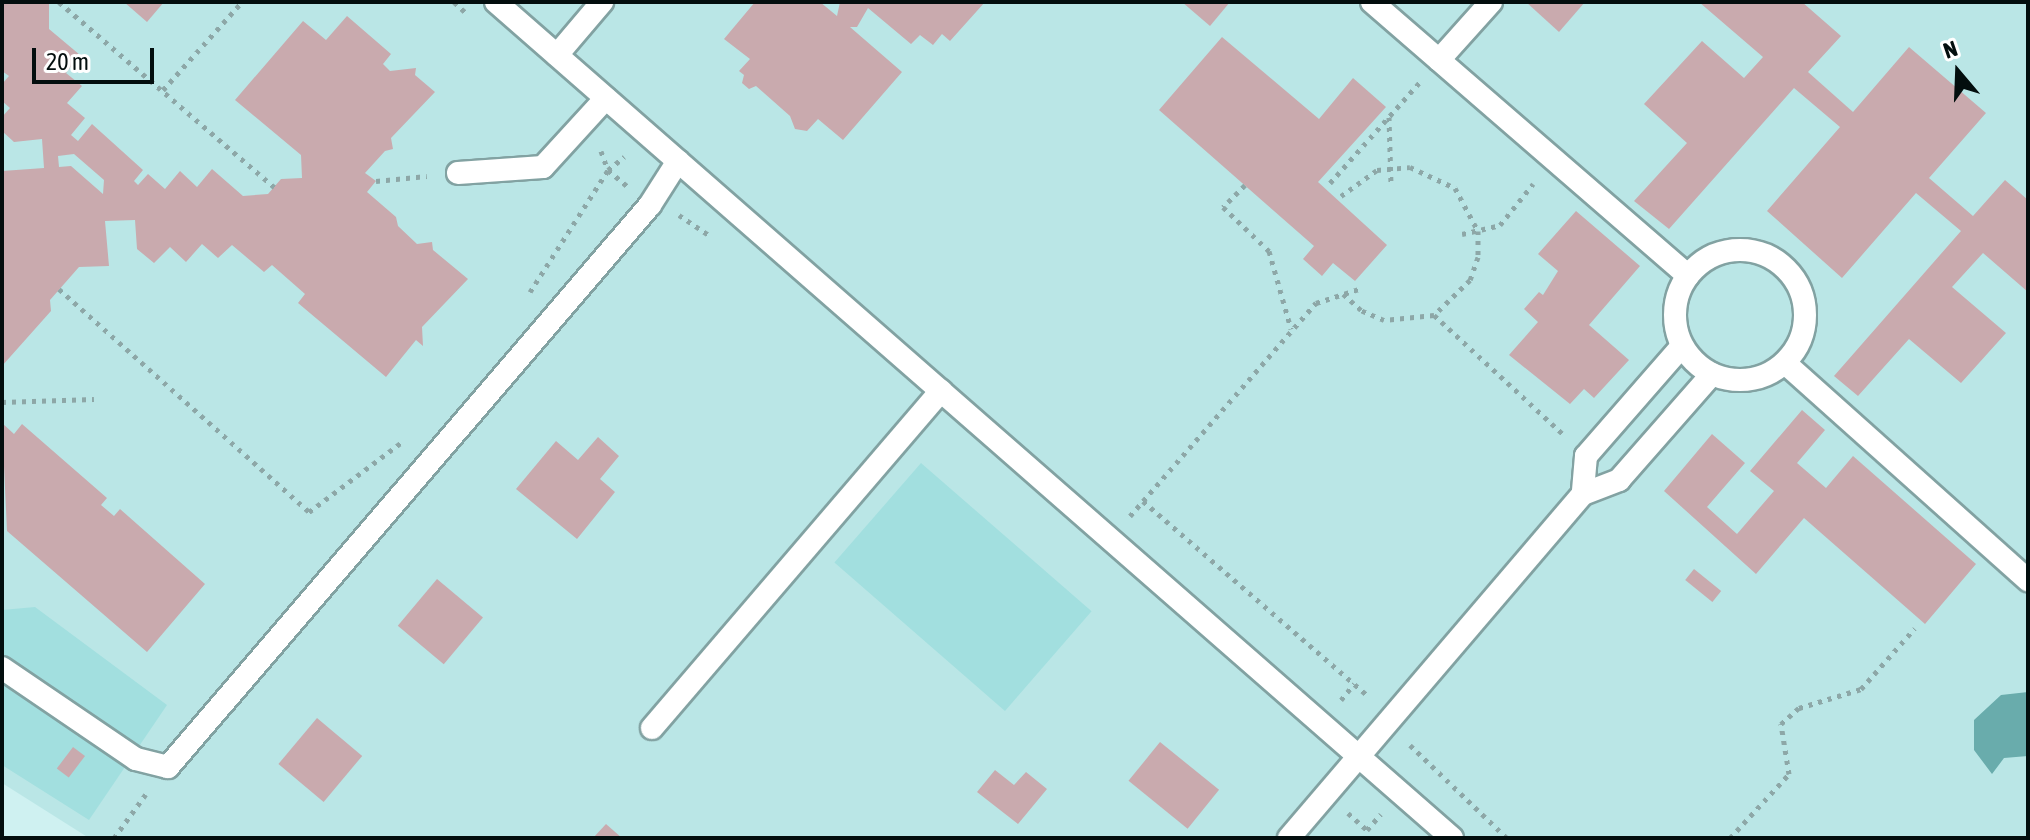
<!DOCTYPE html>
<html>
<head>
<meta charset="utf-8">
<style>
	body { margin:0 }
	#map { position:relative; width:2030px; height:840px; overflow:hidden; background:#cff1f1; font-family:"Asap Condensed",sans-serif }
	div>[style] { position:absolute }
	.built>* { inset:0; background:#bae6e6 }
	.green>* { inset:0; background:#a2dfdf; transform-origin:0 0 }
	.water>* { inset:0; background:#69acac }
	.building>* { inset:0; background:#c9aaae; transform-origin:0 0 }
	.path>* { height:5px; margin-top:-2.5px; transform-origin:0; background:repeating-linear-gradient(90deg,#8da7a7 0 4px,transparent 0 10px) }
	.roads { filter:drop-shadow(2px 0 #82a2a2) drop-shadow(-2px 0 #82a2a2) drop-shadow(0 2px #82a2a2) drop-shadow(0 -2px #82a2a2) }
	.service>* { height:22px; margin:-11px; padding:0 11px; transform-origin:11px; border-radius:11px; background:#fff }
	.service>.ring { margin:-11px; padding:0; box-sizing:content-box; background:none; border:22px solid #fff; border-radius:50% }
	span { translate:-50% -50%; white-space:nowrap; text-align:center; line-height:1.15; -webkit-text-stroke:7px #fff; paint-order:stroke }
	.frame { position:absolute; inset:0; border:4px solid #030e0e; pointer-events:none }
	.north { position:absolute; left:1918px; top:32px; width:80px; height:80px; -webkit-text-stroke:6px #fff; paint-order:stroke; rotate:341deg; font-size:22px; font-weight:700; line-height:32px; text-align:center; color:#030e0e }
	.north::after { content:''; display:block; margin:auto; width:28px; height:36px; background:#030e0e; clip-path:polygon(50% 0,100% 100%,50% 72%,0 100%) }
	.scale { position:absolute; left:32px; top:48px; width:122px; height:36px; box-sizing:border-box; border:4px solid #030e0e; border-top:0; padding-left:10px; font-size:24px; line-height:28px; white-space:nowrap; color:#030e0e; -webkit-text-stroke:6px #fff; paint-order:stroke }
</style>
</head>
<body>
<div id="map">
	<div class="built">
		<i style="clip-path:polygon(2px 2px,2028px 2px,2028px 838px,89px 838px,2px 783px)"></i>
	</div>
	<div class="green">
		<i style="left:921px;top:463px;width:226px;height:132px;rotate:41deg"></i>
		<i style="clip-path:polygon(35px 607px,167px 705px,89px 820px,2px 765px,2px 610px)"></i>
	</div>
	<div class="water">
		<i style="clip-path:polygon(2028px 692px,2028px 756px,2004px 758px,1992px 774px,1974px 750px,1974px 720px,2001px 695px)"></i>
	</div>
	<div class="building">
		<i style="clip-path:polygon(evenodd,2px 2px,49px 2px,49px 29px,80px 55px,66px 73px,82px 86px,67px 103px,85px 118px,71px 135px,78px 141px,92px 124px,143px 170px,134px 181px,138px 185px,148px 174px,165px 189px,180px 171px,197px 187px,212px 169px,243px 196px,268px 194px,281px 179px,302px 178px,301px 155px,235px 100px,303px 21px,326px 40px,347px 16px,391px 54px,383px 64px,390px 71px,416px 68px,415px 75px,435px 92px,391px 138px,393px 149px,385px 151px,365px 173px,376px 181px,367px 192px,396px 217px,398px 226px,417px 244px,432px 242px,433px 250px,468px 279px,422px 327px,423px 346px,416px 340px,386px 377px,298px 303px,305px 294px,272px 265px,264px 272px,232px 245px,218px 258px,202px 244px,186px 262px,170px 247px,154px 263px,137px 249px,135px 220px,105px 221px,109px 266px,79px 267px,50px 300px,51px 311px,2px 366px,2px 171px,44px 168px,42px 139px,14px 142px,2px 131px,2px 117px,10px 108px,2px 101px,2px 84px,9px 76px,2px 71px,2px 2px,74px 154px,104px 180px,103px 194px,71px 166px,59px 167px,58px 156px,74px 154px)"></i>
		<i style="clip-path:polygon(124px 2px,164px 2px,147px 22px)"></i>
		<i style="clip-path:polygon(755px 2px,820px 2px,837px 16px,840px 2px,985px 2px,950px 41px,942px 34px,933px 45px,920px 35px,911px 44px,868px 8px,857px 27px,850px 27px,902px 72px,843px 140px,818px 119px,807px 131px,795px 129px,790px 116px,756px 86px,749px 89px,742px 83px,744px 75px,739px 71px,750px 59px,724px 39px)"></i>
		<i style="clip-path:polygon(1182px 2px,1230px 2px,1210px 26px)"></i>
		<i style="clip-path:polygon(1526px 2px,1585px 2px,1559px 32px)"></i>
		<i style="clip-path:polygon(1699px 2px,1802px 2px,1841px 36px,1808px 72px,1853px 112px,1909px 47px,1986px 113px,1929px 178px,1973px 216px,2005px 180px,2028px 200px,2028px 292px,1983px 253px,1952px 287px,2006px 333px,1961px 383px,1909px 339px,1858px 396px,1834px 376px,1961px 231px,1916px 193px,1842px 278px,1767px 211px,1840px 127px,1794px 88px,1669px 229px,1634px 201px,1687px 143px,1644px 104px,1702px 41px,1744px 78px,1763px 57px)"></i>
		<i style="clip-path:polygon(1222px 37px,1319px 119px,1353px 78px,1386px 107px,1318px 182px,1387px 245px,1355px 281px,1333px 263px,1322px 276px,1303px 259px,1314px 246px,1159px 110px)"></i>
		<i style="clip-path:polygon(1576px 211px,1640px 266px,1589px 325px,1629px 360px,1594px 398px,1584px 389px,1570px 404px,1509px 355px,1538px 322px,1524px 309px,1539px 292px,1543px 295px,1558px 271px,1538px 254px)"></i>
		<i style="clip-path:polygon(1802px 410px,1825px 430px,1797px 463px,1826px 488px,1853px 456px,1976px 564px,1925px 624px,1804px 518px,1756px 574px,1664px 491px,1712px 434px,1745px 463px,1707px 507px,1737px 534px,1774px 491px,1750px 471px)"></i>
		<i style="clip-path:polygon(2px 423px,14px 434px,22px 424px,107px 498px,101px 505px,114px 516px,120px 509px,205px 584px,147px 652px,7px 531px)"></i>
		<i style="clip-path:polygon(598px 437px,619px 456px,600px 479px,615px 492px,577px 539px,516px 489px,556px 441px,578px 460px)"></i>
		<i style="left:1694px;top:569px;width:35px;height:14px;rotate:39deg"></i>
		<i style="left:437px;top:579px;width:60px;height:61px;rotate:40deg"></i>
		<i style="left:317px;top:718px;width:59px;height:60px;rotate:40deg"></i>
		<i style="left:1160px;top:742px;width:76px;height:50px;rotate:39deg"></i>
		<i style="left:73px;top:747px;width:15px;height:27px;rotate:37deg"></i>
		<i style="clip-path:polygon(995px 770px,1014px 785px,1026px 772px,1047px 789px,1018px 824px,977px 792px)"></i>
		<i style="clip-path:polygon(606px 824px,622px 838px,593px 838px)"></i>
	</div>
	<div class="path">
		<i style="left:59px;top:2px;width:284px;rotate:40.7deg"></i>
		<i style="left:454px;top:2px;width:15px;rotate:42deg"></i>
		<i style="left:163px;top:90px;width:118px;rotate:-48.1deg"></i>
		<i style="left:1389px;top:117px;width:66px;rotate:88.3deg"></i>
		<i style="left:601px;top:151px;width:20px;rotate:70deg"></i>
		<i style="left:608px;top:170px;width:26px;rotate:40deg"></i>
		<i style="left:376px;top:181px;width:51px;rotate:-5.6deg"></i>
		<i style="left:1330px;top:183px;width:135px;rotate:-48.3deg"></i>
		<i style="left:1245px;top:185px;width:31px;rotate:135deg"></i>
		<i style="left:1223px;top:207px;width:64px;rotate:43.7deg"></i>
		<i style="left:1269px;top:251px;width:81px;rotate:74.2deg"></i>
		<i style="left:1341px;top:196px;width:44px;rotate:-35.8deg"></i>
		<i style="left:1377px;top:170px;width:33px;rotate:-5deg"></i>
		<i style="left:1410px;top:167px;width:50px;rotate:25deg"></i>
		<i style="left:1455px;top:188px;width:49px;rotate:61.9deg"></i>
		<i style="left:1478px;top:231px;width:26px;rotate:90deg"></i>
		<i style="left:1478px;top:257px;width:24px;rotate:109deg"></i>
		<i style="left:1470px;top:280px;width:50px;rotate:135.8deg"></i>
		<i style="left:1434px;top:315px;width:50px;rotate:174.3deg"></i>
		<i style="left:1384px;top:320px;width:25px;rotate:-157deg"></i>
		<i style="left:1361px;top:310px;width:24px;rotate:-138deg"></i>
		<i style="left:679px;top:215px;width:37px;rotate:34deg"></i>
		<i style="left:1462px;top:234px;width:39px;rotate:-13deg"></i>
		<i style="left:1500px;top:225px;width:53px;rotate:-51.2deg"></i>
		<i style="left:59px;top:289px;width:335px;rotate:41.7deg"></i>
		<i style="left:309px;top:512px;width:116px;rotate:-37deg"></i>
		<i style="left:530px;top:292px;width:145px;rotate:-57.4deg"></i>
		<i style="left:608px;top:170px;width:21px;rotate:-39deg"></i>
		<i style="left:1434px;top:315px;width:178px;rotate:42.7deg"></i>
		<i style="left:2px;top:402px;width:92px;rotate:-1.9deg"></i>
		<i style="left:1143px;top:501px;width:298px;rotate:40.9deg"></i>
		<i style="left:1130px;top:516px;width:283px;rotate:-48.9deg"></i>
		<i style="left:1316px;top:303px;width:48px;rotate:-18.1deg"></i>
		<i style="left:1341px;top:700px;width:21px;rotate:-51deg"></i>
		<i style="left:1410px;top:745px;width:134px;rotate:43.8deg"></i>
		<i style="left:1348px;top:813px;width:25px;rotate:42deg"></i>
		<i style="left:1367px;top:830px;width:21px;rotate:-49deg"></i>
		<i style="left:114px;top:838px;width:54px;rotate:-54deg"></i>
		<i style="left:1730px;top:838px;width:87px;rotate:-47.3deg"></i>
		<i style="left:1789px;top:774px;width:51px;rotate:-99.1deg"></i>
		<i style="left:1781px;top:724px;width:24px;rotate:-42deg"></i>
		<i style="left:1799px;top:708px;width:65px;rotate:-17deg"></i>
		<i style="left:1861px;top:689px;width:81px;rotate:-48.5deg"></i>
	</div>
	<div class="roads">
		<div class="service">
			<i style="left:496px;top:2px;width:1270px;rotate:41.17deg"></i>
			<i style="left:1372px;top:2px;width:418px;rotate:40.9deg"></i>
			<i style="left:557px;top:55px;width:70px;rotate:-49.7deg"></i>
			<i style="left:1439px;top:60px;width:78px;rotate:-48.1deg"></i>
			<i style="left:458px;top:173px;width:85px;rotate:-4deg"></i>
			<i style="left:543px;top:167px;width:93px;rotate:-47.6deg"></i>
			<i class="ring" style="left:1675px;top:250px;width:108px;height:108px"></i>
			<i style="left:1682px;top:346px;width:146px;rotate:131.1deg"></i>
			<i style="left:1586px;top:456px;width:38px;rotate:95deg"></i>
			<i style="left:1583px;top:494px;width:39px;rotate:-21deg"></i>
			<i style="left:1619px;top:480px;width:141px;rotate:-48.7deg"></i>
			<i style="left:1785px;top:363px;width:326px;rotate:41.8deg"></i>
			<i style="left:2px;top:668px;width:162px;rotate:34.2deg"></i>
			<i style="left:136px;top:759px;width:33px;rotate:14deg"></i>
			<i style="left:168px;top:767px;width:740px;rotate:-49.38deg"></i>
			<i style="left:650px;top:205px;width:52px;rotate:-57.5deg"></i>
			<i style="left:652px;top:728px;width:444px;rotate:-49.4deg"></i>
			<i style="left:1289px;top:838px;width:453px;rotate:-49.5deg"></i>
		</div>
	</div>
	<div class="frame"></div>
	<div class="north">N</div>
	<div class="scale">20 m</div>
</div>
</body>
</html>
